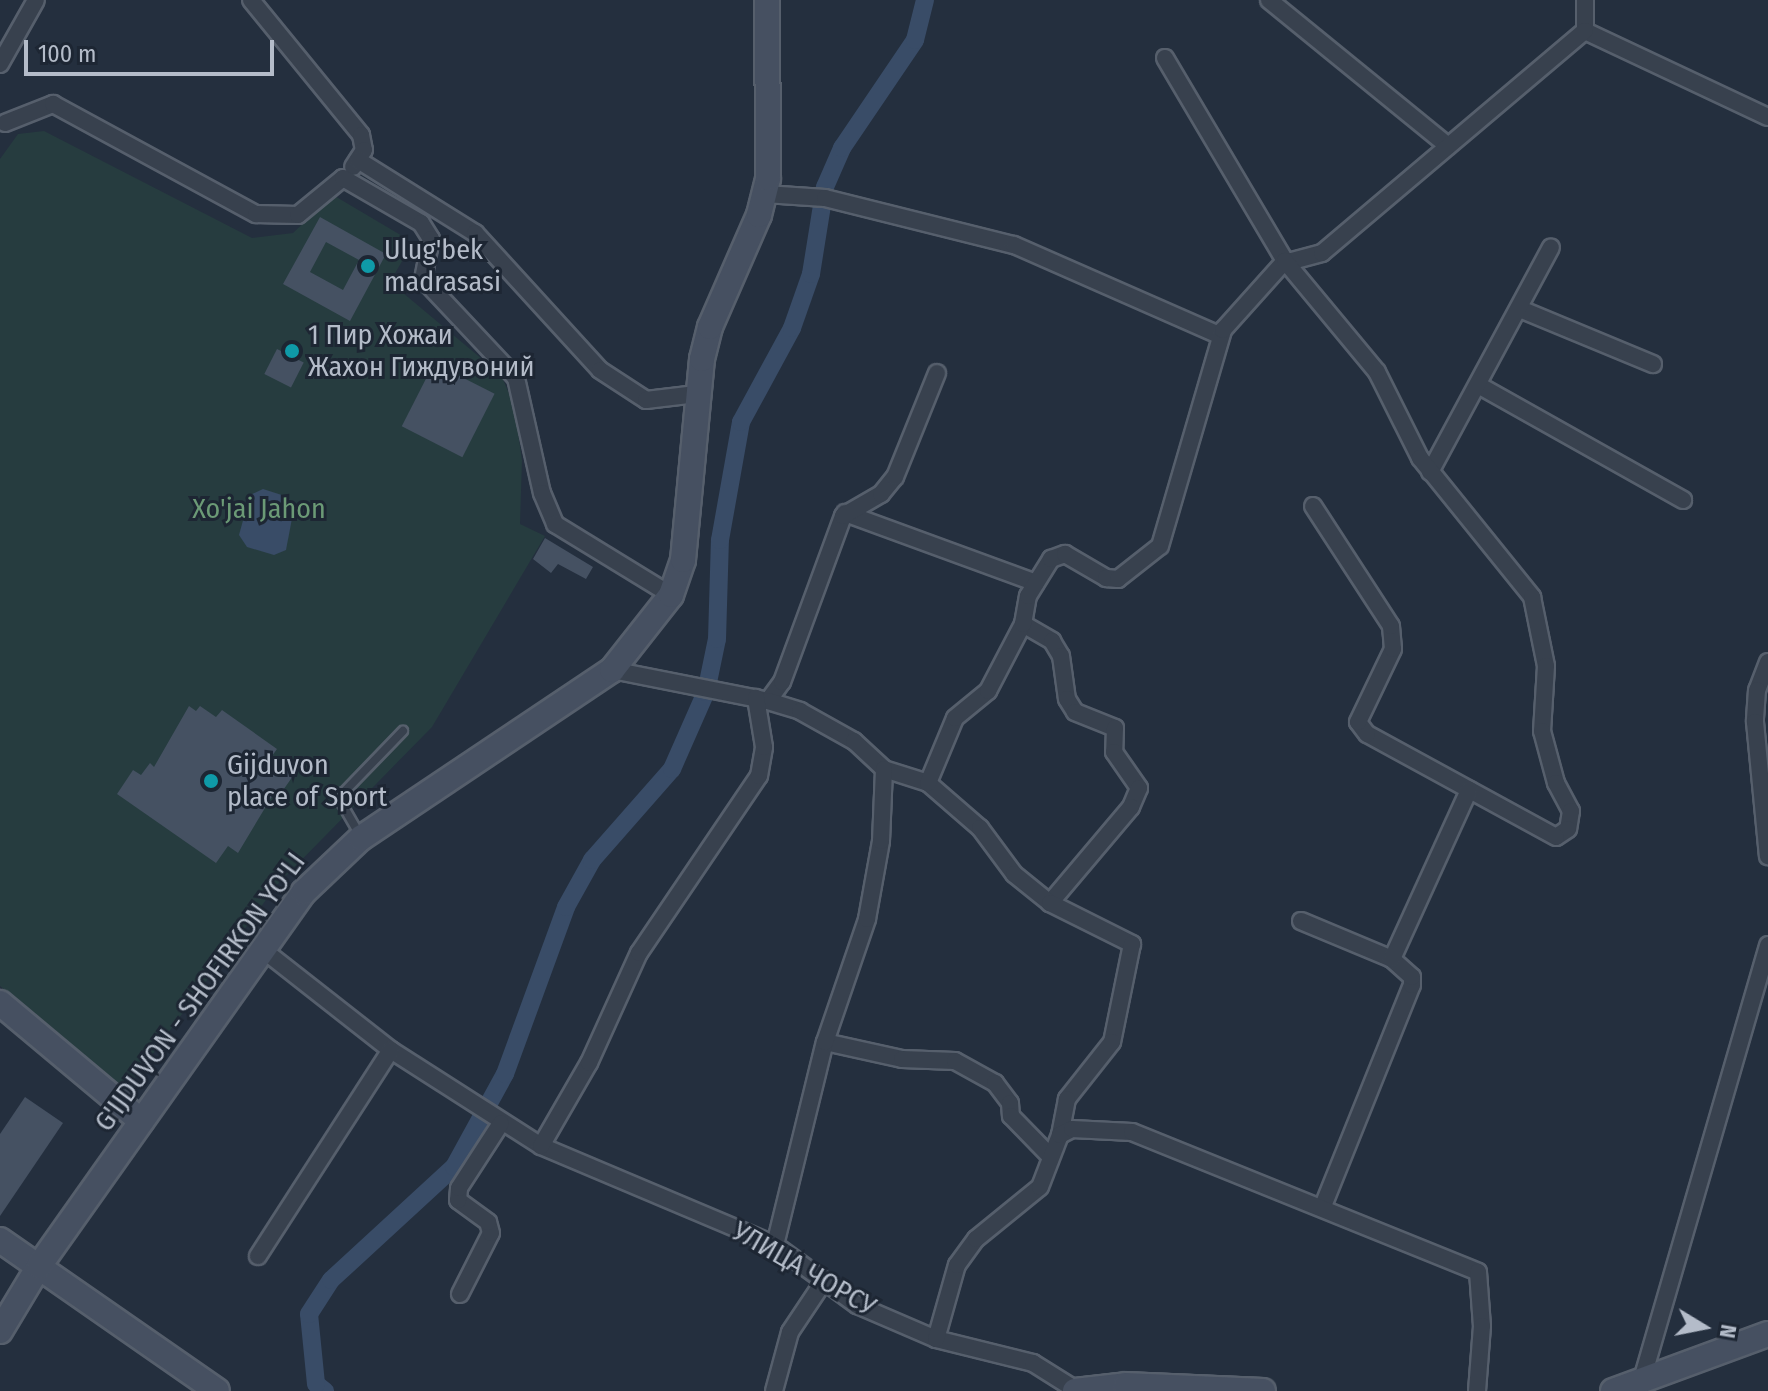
<!DOCTYPE html>
<html>
<head>
<meta charset="utf-8">
<style>
	body { margin:0 }
	#map { position:relative; width:1768px; height:1391px; overflow:hidden; background:#242f3e; font-family:"Fira Sans Condensed",sans-serif }
	div>[style] { position:absolute }
	.green>* { inset:0; background:#263c3f }
	.water>* { inset:0; background:#394c67 }
	.canal>* { height:18px; margin:-9px; padding:0 9px; transform-origin:9px; border-radius:9px; background:#394c67 }
	.building>* { inset:0; background:#455162; transform-origin:0 0 }
	.roads { filter:drop-shadow(2px 0 #565f6c) drop-shadow(-2px 0 #565f6c) drop-shadow(0 2px #565f6c) drop-shadow(0 -2px #565f6c) }
	.service>* { height:8px; margin:-4px; padding:0 4px; transform-origin:4px; border-radius:4px; background:#38414e }
	.minor>* { height:16px; margin:-8px; padding:0 8px; transform-origin:8px; border-radius:8px; background:#38414e }
	.secondary>* { height:24px; margin:-12px; padding:0 12px; transform-origin:12px; border-radius:12px; background:#465061 }
	.dots>* { width:22px; height:22px; translate:-50% -50%; box-sizing:border-box; border:4px solid #1d2633; border-radius:50% }
	span { translate:-50% -50%; white-space:nowrap; text-align:center; line-height:1.15; -webkit-text-stroke:6px #1d2633; paint-order:stroke }
	.poi-label { font-size:28px; color:#b4bcc9 }
	.left { translate:0 -50%; text-align:left }
	.park-label { font-size:28px; color:#6b9a76 }
	.street-label { font-size:28px; color:#b4bcc9 }
	.north { position:absolute; left:1664px; top:1287px; width:80px; height:80px; -webkit-text-stroke:6px #1d2633; paint-order:stroke; rotate:100deg; font-size:22px; font-weight:700; line-height:32px; text-align:center; color:#b4bcc9 }
	.north::after { content:''; display:block; margin:auto; width:28px; height:36px; background:#b4bcc9; clip-path:polygon(50% 0,100% 100%,50% 72%,0 100%) }
	.scale { position:absolute; left:24px; top:40px; width:250px; height:36px; box-sizing:border-box; border:4px solid #b4bcc9; border-top:0; padding-left:10px; font-size:24px; line-height:28px; white-space:nowrap; color:#b4bcc9; -webkit-text-stroke:6px #1d2633; paint-order:stroke }
</style>
</head>
<body>
<div id="map">
	<div class="green">
		<i style="clip-path:polygon(44px 131px,252px 238px,293px 233px,333px 195px,404px 237px,408px 251px,390px 282px,501px 375px,514px 405px,522px 460px,520px 524px,545px 536px,432px 727px,277px 885px,124px 1093px,0 986px,0 159px,18px 134px)"></i>
	</div>
	<div class="water">
		<i style="clip-path:polygon(263px 489px,288px 497px,294px 508px,286px 550px,274px 555px,247px 547px,239px 535px,250px 495px)"></i>
	</div>
	<div class="canal">
		<i style="left:325px;top:1391px;width:11px;rotate:-142deg"></i>
		<i style="left:316px;top:1384px;width:70px;rotate:-95.7deg"></i>
		<i style="left:309px;top:1314px;width:40px;rotate:-57.1deg"></i>
		<i style="left:331px;top:1280px;width:167px;rotate:-42.6deg"></i>
		<i style="left:454px;top:1167px;width:106px;rotate:-61.3deg"></i>
		<i style="left:505px;top:1074px;width:178px;rotate:-69.9deg"></i>
		<i style="left:566px;top:907px;width:54px;rotate:-61deg"></i>
		<i style="left:592px;top:860px;width:121px;rotate:-48.7deg"></i>
		<i style="left:672px;top:769px;width:84px;rotate:-66.2deg"></i>
		<i style="left:706px;top:692px;width:54px;rotate:-78.3deg"></i>
		<i style="left:717px;top:639px;width:99px;rotate:-88.3deg"></i>
		<i style="left:720px;top:540px;width:120px;rotate:-79.9deg"></i>
		<i style="left:741px;top:422px;width:107px;rotate:-61.5deg"></i>
		<i style="left:792px;top:328px;width:57px;rotate:-70.6deg"></i>
		<i style="left:811px;top:274px;width:88px;rotate:-80.9deg"></i>
		<i style="left:825px;top:187px;width:43px;rotate:-66.4deg"></i>
		<i style="left:842px;top:148px;width:130px;rotate:-55.9deg"></i>
		<i style="left:915px;top:40px;width:41px;rotate:-76deg"></i>
	</div>
	<div class="building">
		<i style="clip-path:polygon(evenodd,320px 217px,386px 254px,350px 321px,283px 284px,320px 217px,326px 242px,359px 260px,343px 290px,310px 272px,326px 242px)"></i>
		<i style="left:277px;top:349px;width:30px;height:28px;rotate:27deg"></i>
		<i style="left:434px;top:363px;width:68px;height:71px;rotate:27deg"></i>
		<i style="clip-path:polygon(545px 538px,593px 567px,586px 579px,558px 564px,551px 573px,533px 559px)"></i>
		<i style="clip-path:polygon(189px 706px,196px 711px,200px 706px,216px 717px,222px 710px,277px 749px,272px 756px,293px 776px,279px 796px,274px 793px,238px 853px,228px 846px,216px 863px,117px 794px,133px 770px,141px 775px,150px 763px,154px 767px)"></i>
		<i style="clip-path:polygon(25px 1097px,63px 1123px,0 1216px,0 1134px)"></i>
	</div>
	<div class="roads">
		<div class="service">
			<i style="left:361px;top:837px;width:38px;rotate:-120deg"></i>
			<i style="left:342px;top:804px;width:12px;rotate:-81deg"></i>
			<i style="left:344px;top:792px;width:85px;rotate:-46deg"></i>
		</div>
		<div class="minor">
			<i style="left:251px;top:0;width:174px;rotate:50.8deg"></i>
			<i style="left:361px;top:135px;width:15px;rotate:79deg"></i>
			<i style="left:364px;top:150px;width:20px;rotate:123deg"></i>
			<i style="left:1269px;top:0;width:231px;rotate:39.2deg"></i>
			<i style="left:1585px;top:0;width:31px;rotate:90deg"></i>
			<i style="left:1585px;top:31px;width:202px;rotate:25.2deg"></i>
			<i style="left:1165px;top:58px;width:236px;rotate:59.4deg"></i>
			<i style="left:1285px;top:261px;width:7px"></i>
			<i style="left:1292px;top:261px;width:31px;rotate:-15deg"></i>
			<i style="left:1322px;top:253px;width:344px;rotate:-40.2deg"></i>
			<i style="left:0;top:64px;width:73px;rotate:-60.6deg"></i>
			<i style="left:5px;top:123px;width:52px;rotate:-21.6deg"></i>
			<i style="left:53px;top:104px;width:231px;rotate:28.5deg"></i>
			<i style="left:256px;top:214px;width:42px;rotate:1.4deg"></i>
			<i style="left:298px;top:215px;width:58px;rotate:-39.4deg"></i>
			<i style="left:343px;top:178px;width:90px;rotate:30deg"></i>
			<i style="left:421px;top:223px;width:19px;rotate:58deg"></i>
			<i style="left:431px;top:239px;width:41px;rotate:101.3deg"></i>
			<i style="left:423px;top:279px;width:136px;rotate:46.8deg"></i>
			<i style="left:516px;top:378px;width:118px;rotate:77.3deg"></i>
			<i style="left:542px;top:493px;width:34px;rotate:67deg"></i>
			<i style="left:555px;top:524px;width:136px;rotate:31.5deg"></i>
			<i style="left:358px;top:160px;width:138px;rotate:32deg"></i>
			<i style="left:475px;top:233px;width:185px;rotate:47.6deg"></i>
			<i style="left:600px;top:370px;width:55px;rotate:33.1deg"></i>
			<i style="left:646px;top:400px;width:51px;rotate:-6.7deg"></i>
			<i style="left:765px;top:194px;width:60px;rotate:3.8deg"></i>
			<i style="left:825px;top:198px;width:195px;rotate:14deg"></i>
			<i style="left:1014px;top:245px;width:226px;rotate:23.7deg"></i>
			<i style="left:1520px;top:309px;width:144px;rotate:22.5deg"></i>
			<i style="left:1480px;top:386px;width:233px;rotate:29.3deg"></i>
			<i style="left:1430px;top:472px;width:255px;rotate:-61.7deg"></i>
			<i style="left:845px;top:513px;width:203px;rotate:20.1deg"></i>
			<i style="left:1023px;top:624px;width:34px;rotate:30deg"></i>
			<i style="left:1052px;top:641px;width:17px;rotate:59deg"></i>
			<i style="left:1061px;top:656px;width:43px;rotate:82.1deg"></i>
			<i style="left:1067px;top:699px;width:15px;rotate:58deg"></i>
			<i style="left:1075px;top:712px;width:43px;rotate:21.8deg"></i>
			<i style="left:1115px;top:728px;width:24px;rotate:92deg"></i>
			<i style="left:1114px;top:752px;width:44px;rotate:55.2deg"></i>
			<i style="left:1139px;top:788px;width:21px;rotate:113deg"></i>
			<i style="left:1131px;top:807px;width:126px;rotate:130.2deg"></i>
			<i style="left:1768px;top:662px;width:30px;rotate:111deg"></i>
			<i style="left:1757px;top:690px;width:32px;rotate:94deg"></i>
			<i style="left:1755px;top:722px;width:135px;rotate:84.5deg"></i>
			<i style="left:612px;top:670px;width:159px;rotate:11.2deg"></i>
			<i style="left:768px;top:701px;width:24px;rotate:-54deg"></i>
			<i style="left:782px;top:682px;width:177px;rotate:-69.8deg"></i>
			<i style="left:843px;top:516px;width:44px;rotate:-30.1deg"></i>
			<i style="left:881px;top:494px;width:22px;rotate:-51deg"></i>
			<i style="left:895px;top:477px;width:112px;rotate:-68deg"></i>
			<i style="left:768px;top:701px;width:34px;rotate:17deg"></i>
			<i style="left:800px;top:711px;width:62px;rotate:29.1deg"></i>
			<i style="left:854px;top:741px;width:41px;rotate:43deg"></i>
			<i style="left:884px;top:769px;width:46px;rotate:17.7deg"></i>
			<i style="left:928px;top:783px;width:69px;rotate:40.9deg"></i>
			<i style="left:980px;top:828px;width:57px;rotate:53.5deg"></i>
			<i style="left:1014px;top:874px;width:46px;rotate:38.9deg"></i>
			<i style="left:1050px;top:903px;width:92px;rotate:26.6deg"></i>
			<i style="left:1132px;top:944px;width:100px;rotate:101.5deg"></i>
			<i style="left:1112px;top:1042px;width:73px;rotate:128.3deg"></i>
			<i style="left:1067px;top:1099px;width:37px;rotate:101deg"></i>
			<i style="left:928px;top:783px;width:70px;rotate:-67.4deg"></i>
			<i style="left:955px;top:718px;width:43px;rotate:-39.3deg"></i>
			<i style="left:988px;top:691px;width:76px;rotate:-62.4deg"></i>
			<i style="left:1023px;top:624px;width:28px;rotate:-80deg"></i>
			<i style="left:1028px;top:596px;width:44px;rotate:-58.1deg"></i>
			<i style="left:1051px;top:559px;width:15px;rotate:-20deg"></i>
			<i style="left:1065px;top:554px;width:48px;rotate:30.3deg"></i>
			<i style="left:1106px;top:578px;width:12px;rotate:5deg"></i>
			<i style="left:1118px;top:579px;width:53px;rotate:-38.2deg"></i>
			<i style="left:1160px;top:546px;width:225px;rotate:-73.7deg"></i>
			<i style="left:1223px;top:330px;width:93px;rotate:-48.1deg"></i>
			<i style="left:1285px;top:261px;width:144px;rotate:50.3deg"></i>
			<i style="left:1377px;top:372px;width:96px;rotate:63.4deg"></i>
			<i style="left:1420px;top:458px;width:179px;rotate:51.1deg"></i>
			<i style="left:1532px;top:597px;width:70px;rotate:78.5deg"></i>
			<i style="left:1546px;top:666px;width:65px;rotate:93.5deg"></i>
			<i style="left:1542px;top:731px;width:54px;rotate:74.9deg"></i>
			<i style="left:1556px;top:783px;width:32px;rotate:62deg"></i>
			<i style="left:1571px;top:811px;width:18px;rotate:99deg"></i>
			<i style="left:1568px;top:829px;width:14px;rotate:146deg"></i>
			<i style="left:1556px;top:837px;width:215px;rotate:-151.4deg"></i>
			<i style="left:1367px;top:734px;width:15px;rotate:-127deg"></i>
			<i style="left:1358px;top:722px;width:81px;rotate:-64.4deg"></i>
			<i style="left:1393px;top:649px;width:23px;rotate:-95deg"></i>
			<i style="left:1391px;top:626px;width:143px;rotate:-123deg"></i>
			<i style="left:1301px;top:921px;width:99px;rotate:22.7deg"></i>
			<i style="left:262px;top:949px;width:164px;rotate:38.1deg"></i>
			<i style="left:391px;top:1050px;width:178px;rotate:32.6deg"></i>
			<i style="left:541px;top:1146px;width:254px;rotate:22.9deg"></i>
			<i style="left:775px;top:1245px;width:102px;rotate:36.2deg"></i>
			<i style="left:857px;top:1305px;width:86px;rotate:23.3deg"></i>
			<i style="left:936px;top:1339px;width:100px;rotate:13.9deg"></i>
			<i style="left:1033px;top:1363px;width:51px;rotate:32.1deg"></i>
			<i style="left:825px;top:1042px;width:79px;rotate:12.4deg"></i>
			<i style="left:902px;top:1059px;width:53px;rotate:2.2deg"></i>
			<i style="left:955px;top:1061px;width:46px;rotate:28.8deg"></i>
			<i style="left:995px;top:1083px;width:25px;rotate:53deg"></i>
			<i style="left:1010px;top:1103px;width:13px;rotate:86deg"></i>
			<i style="left:1011px;top:1116px;width:57px;rotate:45.7deg"></i>
			<i style="left:541px;top:1146px;width:96px;rotate:-60deg"></i>
			<i style="left:589px;top:1063px;width:121px;rotate:-65.6deg"></i>
			<i style="left:639px;top:953px;width:214px;rotate:-55.9deg"></i>
			<i style="left:759px;top:776px;width:29px;rotate:-80deg"></i>
			<i style="left:764px;top:747px;width:50px;rotate:-99.3deg"></i>
			<i style="left:1323px;top:1206px;width:238px;rotate:-68.1deg"></i>
			<i style="left:1412px;top:985px;width:8px;rotate:-90deg"></i>
			<i style="left:1412px;top:977px;width:27px;rotate:-138deg"></i>
			<i style="left:1392px;top:959px;width:186px;rotate:-65.5deg"></i>
			<i style="left:775px;top:1245px;width:209px;rotate:-76.2deg"></i>
			<i style="left:825px;top:1042px;width:130px;rotate:-71.1deg"></i>
			<i style="left:867px;top:919px;width:79px;rotate:-79.8deg"></i>
			<i style="left:881px;top:841px;width:72px;rotate:-87.6deg"></i>
			<i style="left:258px;top:1256px;width:245px;rotate:-57.2deg"></i>
			<i style="left:460px;top:1294px;width:68px;rotate:-63.1deg"></i>
			<i style="left:491px;top:1233px;width:11px;rotate:-105deg"></i>
			<i style="left:488px;top:1222px;width:37px;rotate:-144deg"></i>
			<i style="left:458px;top:1200px;width:12px;rotate:-85deg"></i>
			<i style="left:459px;top:1188px;width:77px;rotate:-57.1deg"></i>
			<i style="left:936px;top:1339px;width:77px;rotate:-74.2deg"></i>
			<i style="left:957px;top:1265px;width:32px;rotate:-54deg"></i>
			<i style="left:976px;top:1239px;width:82px;rotate:-39.1deg"></i>
			<i style="left:1040px;top:1187px;width:56px;rotate:-69deg"></i>
			<i style="left:1060px;top:1135px;width:13px;rotate:-27deg"></i>
			<i style="left:1072px;top:1129px;width:60px;rotate:2.9deg"></i>
			<i style="left:1132px;top:1132px;width:373px;rotate:22deg"></i>
			<i style="left:1478px;top:1272px;width:54px;rotate:85.8deg"></i>
			<i style="left:1482px;top:1326px;width:65px;rotate:94.4deg"></i>
			<i style="left:1641px;top:1383px;width:456px;rotate:-73.8deg"></i>
			<i style="left:774px;top:1391px;width:61px;rotate:-74.8deg"></i>
			<i style="left:790px;top:1332px;width:61px;rotate:-56.3deg"></i>
		</div>
		<div class="secondary">
			<i style="left:0;top:1003px;width:184px;rotate:39.9deg"></i>
			<i style="left:0;top:1240px;width:264px;rotate:34.8deg"></i>
			<i style="left:0;top:1331px;width:76px;rotate:-59deg"></i>
			<i style="left:39px;top:1266px;width:458px;rotate:-54.7deg"></i>
			<i style="left:304px;top:892px;width:79px;rotate:-43.5deg"></i>
			<i style="left:361px;top:838px;width:302px;rotate:-33.8deg"></i>
			<i style="left:612px;top:670px;width:95px;rotate:-51.8deg"></i>
			<i style="left:671px;top:595px;width:37px;rotate:-71deg"></i>
			<i style="left:683px;top:560px;width:202px;rotate:-84.6deg"></i>
			<i style="left:702px;top:359px;width:33px;rotate:-76deg"></i>
			<i style="left:710px;top:327px;width:122px;rotate:-66.4deg"></i>
			<i style="left:759px;top:215px;width:38px;rotate:-76deg"></i>
			<i style="left:768px;top:178px;width:178px;rotate:-90.3deg"></i>
			<i style="left:1075px;top:1391px;width:51px;rotate:-6.7deg"></i>
			<i style="left:1126px;top:1385px;width:137px;rotate:2.5deg"></i>
			<i style="left:1613px;top:1391px;width:165px;rotate:-20.2deg"></i>
		</div>
	</div>
	<div class="dots">
		<i style="left:368px;top:266px;background:#0f9aa8"></i>
		<i style="left:292px;top:351px;background:#0f9aa8"></i>
		<i style="left:211px;top:781px;background:#0f9aa8"></i>
	</div>
	<div class="poi-label">
		<span class="left" style="left:384px;top:266px">Ulug'bek<br>madrasasi</span>
		<span class="left" style="left:308px;top:351px">1 Пир Хожаи<br>Жахон Гиждувоний</span>
		<span class="left" style="left:227px;top:781px">Gijduvon<br>place of Sport</span>
	</div>
	<div class="park-label">
		<span style="left:259px;top:509px">Xo'jai Jahon</span>
	</div>
	<div class="street-label">
		<span style="left:200px;top:992px;rotate:-54deg">G'IJDUVON - SHOFIRKON YO'LI</span>
		<span style="left:804px;top:1269px;rotate:30deg">УЛИЦА ЧОРСУ</span>
	</div>
	<div class="north">N</div>
	<div class="scale">100 m</div>
</div>
</body>
</html>
